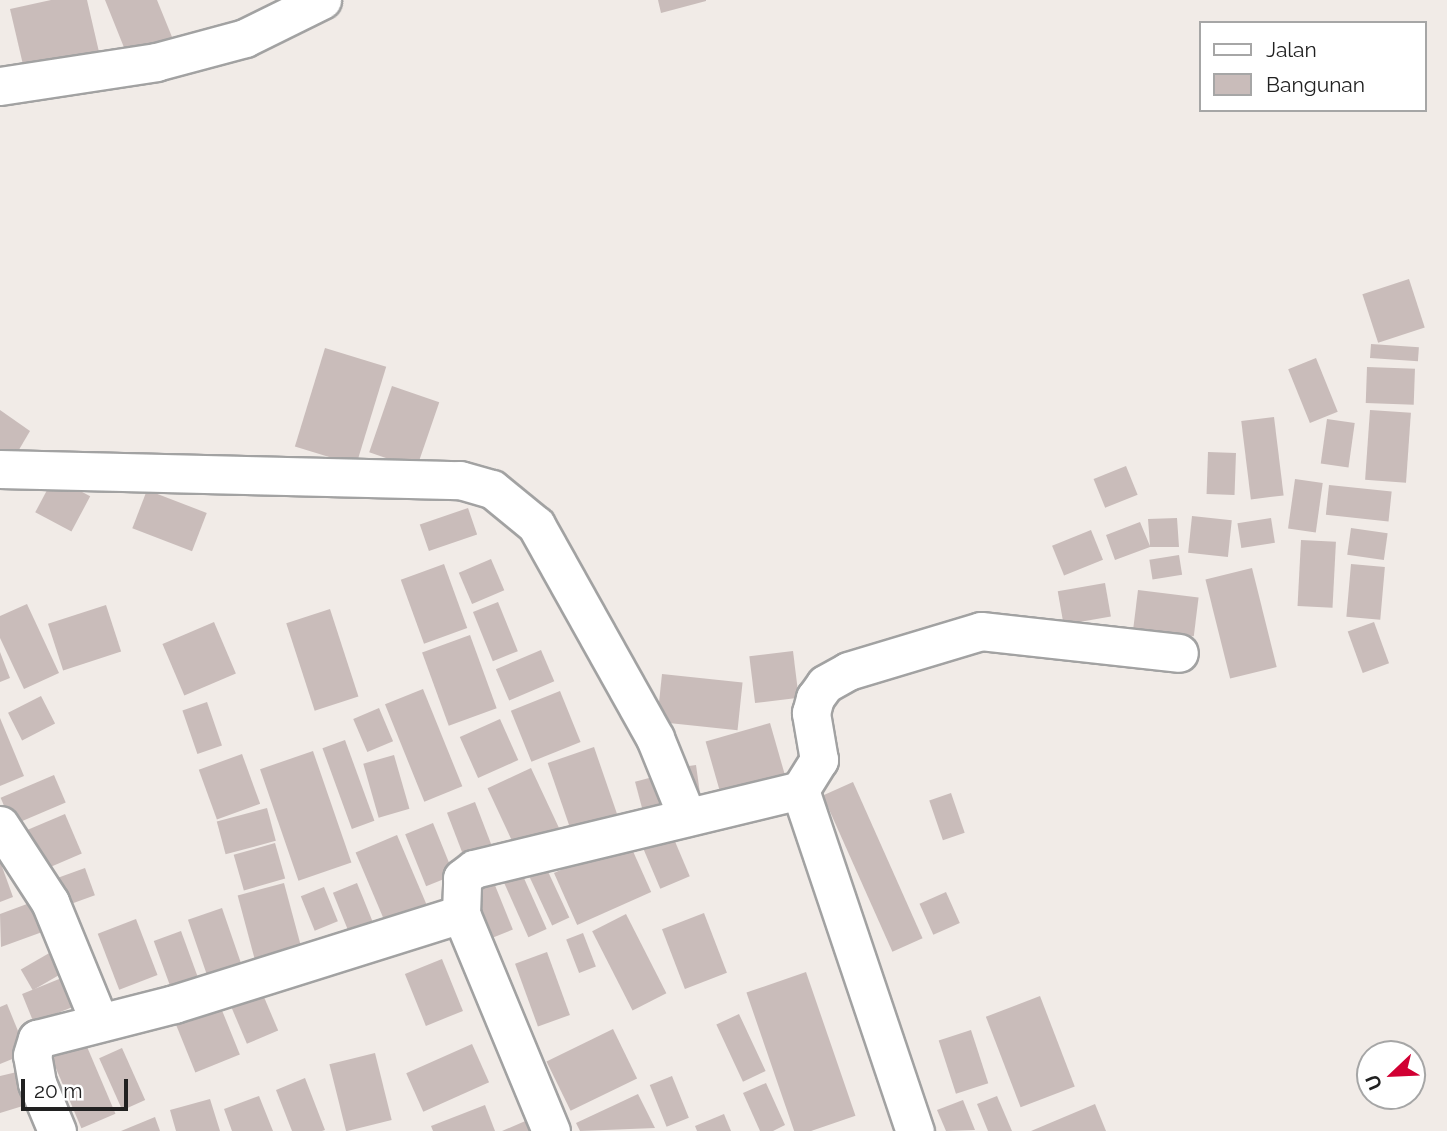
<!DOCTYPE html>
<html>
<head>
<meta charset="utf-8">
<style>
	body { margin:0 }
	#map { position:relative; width:1447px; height:1131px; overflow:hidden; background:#f1ebe7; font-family:Raleway,sans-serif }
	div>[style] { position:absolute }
	.building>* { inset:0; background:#c9bcba; transform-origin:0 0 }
	.roads { filter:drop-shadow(2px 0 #a2a2a2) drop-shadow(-2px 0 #a2a2a2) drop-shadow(0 2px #a2a2a2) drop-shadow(0 -2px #a2a2a2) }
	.minor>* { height:37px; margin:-18.5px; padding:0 18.5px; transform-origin:18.5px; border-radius:18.5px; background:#fff }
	span { translate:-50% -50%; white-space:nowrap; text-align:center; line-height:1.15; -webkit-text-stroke:5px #fff; paint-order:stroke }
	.legend { position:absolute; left:1199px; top:21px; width:228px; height:91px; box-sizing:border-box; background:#fff; border:2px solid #a6a6a6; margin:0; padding:9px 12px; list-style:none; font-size:21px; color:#212121 }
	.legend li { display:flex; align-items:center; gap:14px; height:35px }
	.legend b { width:35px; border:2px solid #a6a6a6 }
	.north { position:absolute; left:1356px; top:1040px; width:70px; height:70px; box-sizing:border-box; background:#fff; border:2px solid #a6a6a6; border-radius:50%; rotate:247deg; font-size:19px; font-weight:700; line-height:28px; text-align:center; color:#212121 }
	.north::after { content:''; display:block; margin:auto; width:24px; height:32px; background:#d10033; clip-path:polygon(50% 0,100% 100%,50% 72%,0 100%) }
	.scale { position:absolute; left:21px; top:1079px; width:107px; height:32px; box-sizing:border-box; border:4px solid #212121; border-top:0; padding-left:9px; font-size:21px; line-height:24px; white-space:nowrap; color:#212121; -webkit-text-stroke:5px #fff; paint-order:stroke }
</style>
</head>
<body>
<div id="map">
	<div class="building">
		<i style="clip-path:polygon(51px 0,87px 0,99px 52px,24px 69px,10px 9px)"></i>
		<i style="clip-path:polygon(105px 0,157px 0,172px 37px,127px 55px)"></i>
		<i style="clip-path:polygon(658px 0,706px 0,706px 1px,661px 13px)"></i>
		<i style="left:1409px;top:279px;width:51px;height:49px;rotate:72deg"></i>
		<i style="left:1371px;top:344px;width:48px;height:14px;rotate:4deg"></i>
		<i style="left:325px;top:348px;width:64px;height:103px;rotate:17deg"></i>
		<i style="left:1316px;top:358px;width:58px;height:30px;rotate:68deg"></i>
		<i style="left:1367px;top:367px;width:48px;height:36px;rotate:2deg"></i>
		<i style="left:392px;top:386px;width:50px;height:70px;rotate:19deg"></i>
		<i style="clip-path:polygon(0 410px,30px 431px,10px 465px,0 460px)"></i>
		<i style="left:1370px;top:410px;width:41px;height:70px;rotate:4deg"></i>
		<i style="left:1274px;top:417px;width:79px;height:33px;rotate:83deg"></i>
		<i style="left:1327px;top:419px;width:28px;height:45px;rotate:8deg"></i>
		<i style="left:1208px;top:452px;width:28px;height:42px;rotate:2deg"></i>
		<i style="left:1126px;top:466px;width:31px;height:35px;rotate:68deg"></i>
		<i style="left:54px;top:477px;width:41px;height:40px;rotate:28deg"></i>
		<i style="left:1295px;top:479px;width:28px;height:50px;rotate:8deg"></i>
		<i style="left:1329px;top:485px;width:63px;height:30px;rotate:6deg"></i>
		<i style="left:147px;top:490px;width:64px;height:41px;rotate:21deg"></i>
		<i style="left:468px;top:508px;width:28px;height:51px;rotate:71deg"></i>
		<i style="left:1192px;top:516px;width:40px;height:37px;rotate:6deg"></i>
		<i style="clip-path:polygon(1177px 518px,1179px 547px,1150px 547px,1115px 560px,1106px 535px,1140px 522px,1150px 546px,1148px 519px)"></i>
		<i style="left:1271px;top:518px;width:25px;height:34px;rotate:81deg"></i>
		<i style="left:1351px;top:528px;width:37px;height:27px;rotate:8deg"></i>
		<i style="left:1091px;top:530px;width:32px;height:42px;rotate:68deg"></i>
		<i style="left:1301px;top:540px;width:35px;height:66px;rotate:3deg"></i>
		<i style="left:1179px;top:555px;width:20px;height:30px;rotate:81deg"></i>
		<i style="left:491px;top:559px;width:34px;height:35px;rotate:67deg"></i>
		<i style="left:444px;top:564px;width:68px;height:46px;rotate:70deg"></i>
		<i style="left:1351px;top:564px;width:34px;height:53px;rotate:5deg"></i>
		<i style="left:1252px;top:568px;width:102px;height:48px;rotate:76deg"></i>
		<i style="left:1105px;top:583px;width:34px;height:48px;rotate:80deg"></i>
		<i style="left:1138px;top:590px;width:61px;height:39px;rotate:7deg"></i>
		<i style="left:498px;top:602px;width:53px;height:27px;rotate:68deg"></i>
		<i style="clip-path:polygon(27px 604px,59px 673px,24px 689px,0 638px,0 616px)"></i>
		<i style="left:106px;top:605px;width:49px;height:61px;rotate:72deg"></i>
		<i style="left:330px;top:609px;width:92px;height:46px;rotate:72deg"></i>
		<i style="left:214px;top:622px;width:56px;height:56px;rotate:67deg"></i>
		<i style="left:1374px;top:622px;width:44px;height:28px;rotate:70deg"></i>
		<i style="left:470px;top:635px;width:78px;height:51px;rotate:70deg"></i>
		<i style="left:541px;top:650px;width:34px;height:49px;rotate:67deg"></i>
		<i style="left:793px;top:651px;width:47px;height:44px;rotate:83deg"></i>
		<i style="clip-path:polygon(0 652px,10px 678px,0 682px)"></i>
		<i style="left:662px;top:674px;width:81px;height:48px;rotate:6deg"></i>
		<i style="left:423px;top:689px;width:105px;height:41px;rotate:68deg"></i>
		<i style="left:560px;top:691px;width:55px;height:53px;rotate:68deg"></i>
		<i style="left:41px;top:696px;width:31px;height:37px;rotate:63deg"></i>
		<i style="left:207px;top:702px;width:46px;height:26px;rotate:71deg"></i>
		<i style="left:379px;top:708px;width:36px;height:28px;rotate:67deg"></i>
		<i style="clip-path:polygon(0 718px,24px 776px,0 786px)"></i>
		<i style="left:500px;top:719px;width:45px;height:44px;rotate:66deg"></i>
		<i style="left:770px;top:723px;width:63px;height:67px;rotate:74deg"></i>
		<i style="left:345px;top:740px;width:86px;height:24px;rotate:70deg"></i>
		<i style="left:594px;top:747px;width:80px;height:49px;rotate:71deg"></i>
		<i style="left:313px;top:751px;width:118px;height:56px;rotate:71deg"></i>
		<i style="left:242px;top:754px;width:53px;height:46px;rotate:70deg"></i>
		<i style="left:394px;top:755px;width:56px;height:32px;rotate:74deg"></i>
		<i style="left:696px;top:765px;width:29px;height:18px;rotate:82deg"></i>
		<i style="left:531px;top:768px;width:71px;height:48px;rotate:65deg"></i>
		<i style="left:664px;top:774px;width:35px;height:30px;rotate:75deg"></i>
		<i style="left:54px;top:775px;width:30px;height:58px;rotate:67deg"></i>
		<i style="left:853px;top:782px;width:171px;height:33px;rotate:66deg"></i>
		<i style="left:951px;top:793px;width:42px;height:23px;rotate:71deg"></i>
		<i style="left:475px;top:802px;width:62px;height:30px;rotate:69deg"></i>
		<i style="left:267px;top:808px;width:34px;height:52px;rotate:75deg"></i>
		<i style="left:65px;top:814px;width:43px;height:43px;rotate:67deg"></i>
		<i style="left:433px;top:823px;width:56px;height:30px;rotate:68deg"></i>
		<i style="left:671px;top:832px;width:48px;height:32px;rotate:67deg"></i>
		<i style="left:397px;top:835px;width:81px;height:45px;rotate:67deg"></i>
		<i style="left:628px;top:840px;width:57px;height:81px;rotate:66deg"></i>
		<i style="left:275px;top:843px;width:37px;height:43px;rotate:74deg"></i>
		<i style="clip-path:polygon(0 861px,13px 897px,0 902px)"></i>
		<i style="left:544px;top:863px;width:60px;height:19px;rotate:65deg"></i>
		<i style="left:519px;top:867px;width:68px;height:20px;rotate:66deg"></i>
		<i style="left:85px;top:868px;width:29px;height:39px;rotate:70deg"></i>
		<i style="left:490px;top:873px;width:61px;height:26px;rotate:68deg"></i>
		<i style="left:284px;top:883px;width:70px;height:48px;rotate:75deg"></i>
		<i style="left:357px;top:883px;width:54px;height:26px;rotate:68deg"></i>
		<i style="left:324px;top:887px;width:37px;height:25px;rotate:68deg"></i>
		<i style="left:946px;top:892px;width:34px;height:29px;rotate:66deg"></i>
		<i style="clip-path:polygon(35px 901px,45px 931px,1px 947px,0 914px)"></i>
		<i style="left:222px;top:908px;width:65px;height:36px;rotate:71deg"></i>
		<i style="left:704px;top:913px;width:64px;height:45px;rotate:69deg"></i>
		<i style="left:626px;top:914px;width:89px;height:38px;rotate:63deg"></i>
		<i style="left:136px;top:919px;width:60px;height:41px;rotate:69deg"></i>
		<i style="left:181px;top:931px;width:52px;height:29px;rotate:70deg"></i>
		<i style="left:583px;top:933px;width:36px;height:18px;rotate:69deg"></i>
		<i style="left:58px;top:948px;width:24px;height:43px;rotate:60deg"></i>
		<i style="left:547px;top:952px;width:67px;height:34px;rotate:70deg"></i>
		<i style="left:442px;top:959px;width:56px;height:40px;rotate:68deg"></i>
		<i style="left:806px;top:972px;width:152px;height:63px;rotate:71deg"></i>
		<i style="left:74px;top:973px;width:31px;height:56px;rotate:68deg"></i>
		<i style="left:261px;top:990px;width:44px;height:34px;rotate:67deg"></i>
		<i style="left:1040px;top:996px;width:97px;height:58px;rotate:69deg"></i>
		<i style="left:217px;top:998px;width:61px;height:48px;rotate:68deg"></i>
		<i style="clip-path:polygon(7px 1004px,27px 1053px,0 1064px,0 1007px)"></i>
		<i style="left:739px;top:1014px;width:63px;height:25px;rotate:65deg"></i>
		<i style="left:613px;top:1029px;width:55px;height:74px;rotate:64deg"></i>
		<i style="left:971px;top:1030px;width:56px;height:34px;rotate:72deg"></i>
		<i style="left:85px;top:1042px;width:78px;height:37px;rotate:67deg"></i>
		<i style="left:472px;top:1044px;width:42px;height:72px;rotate:66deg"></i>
		<i style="left:122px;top:1048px;width:57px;height:25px;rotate:66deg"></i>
		<i style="left:375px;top:1053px;width:69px;height:47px;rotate:76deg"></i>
		<i style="clip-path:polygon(17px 1072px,26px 1105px,0 1113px,0 1076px)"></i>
		<i style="left:672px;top:1076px;width:45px;height:24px;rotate:68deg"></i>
		<i style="clip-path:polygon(305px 1078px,325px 1130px,322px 1131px,292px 1131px,276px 1090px)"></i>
		<i style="clip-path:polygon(766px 1083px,785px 1125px,773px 1131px,760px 1131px,743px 1093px)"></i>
		<i style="clip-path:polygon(638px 1094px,655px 1128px,580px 1131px,576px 1123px)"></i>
		<i style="clip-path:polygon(259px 1096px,273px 1131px,232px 1131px,224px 1109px)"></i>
		<i style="clip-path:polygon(997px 1096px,1012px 1131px,988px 1131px,977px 1104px)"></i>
		<i style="clip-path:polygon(210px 1099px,220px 1131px,176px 1131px,170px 1110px)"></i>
		<i style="clip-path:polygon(963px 1100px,975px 1130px,946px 1131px,937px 1110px)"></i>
		<i style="clip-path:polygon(1095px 1104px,1106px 1131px,1031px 1131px)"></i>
		<i style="clip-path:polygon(485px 1105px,495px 1131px,433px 1131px,431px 1126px)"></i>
		<i style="clip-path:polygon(724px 1114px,731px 1131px,697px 1131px,695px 1126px)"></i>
		<i style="clip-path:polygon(537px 1116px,544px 1131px,502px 1131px)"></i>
		<i style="clip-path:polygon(155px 1117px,160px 1131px,121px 1131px)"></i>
	</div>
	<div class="roads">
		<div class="minor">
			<i style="left:0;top:86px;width:158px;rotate:-8.7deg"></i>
			<i style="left:156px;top:62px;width:92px;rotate:-15.1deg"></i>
			<i style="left:245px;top:38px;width:86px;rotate:-26.3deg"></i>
			<i style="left:0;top:469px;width:460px;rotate:1.4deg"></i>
			<i style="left:460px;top:480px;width:33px;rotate:16deg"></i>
			<i style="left:492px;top:489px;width:57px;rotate:39.3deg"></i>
			<i style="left:536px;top:525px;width:244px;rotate:60.8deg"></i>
			<i style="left:655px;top:738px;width:85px;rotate:67.9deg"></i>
			<i style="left:800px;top:790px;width:360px;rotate:71.4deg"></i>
			<i style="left:0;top:825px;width:92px;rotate:57deg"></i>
			<i style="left:50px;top:902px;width:126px;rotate:67.7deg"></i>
			<i style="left:57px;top:1131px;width:52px;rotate:-112.6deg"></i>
			<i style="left:37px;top:1083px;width:28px;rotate:-100deg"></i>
			<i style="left:32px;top:1055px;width:17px;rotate:-73deg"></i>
			<i style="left:37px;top:1039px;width:141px;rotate:-14.3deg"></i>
			<i style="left:174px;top:1004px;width:301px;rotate:-17.4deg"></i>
			<i style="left:551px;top:1131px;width:235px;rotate:-112.5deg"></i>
			<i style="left:461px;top:914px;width:36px;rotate:-88deg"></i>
			<i style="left:462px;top:878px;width:15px;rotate:-37deg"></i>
			<i style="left:474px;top:869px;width:335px;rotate:-13.6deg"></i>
			<i style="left:800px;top:790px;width:36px;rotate:-58deg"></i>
			<i style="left:819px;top:760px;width:48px;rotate:-99.7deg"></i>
			<i style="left:811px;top:713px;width:16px;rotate:-75deg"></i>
			<i style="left:815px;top:698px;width:17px;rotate:-54deg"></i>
			<i style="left:825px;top:684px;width:26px;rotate:-29deg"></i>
			<i style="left:848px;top:671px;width:139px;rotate:-16.7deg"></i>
			<i style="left:981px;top:631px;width:199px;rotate:6.3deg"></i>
		</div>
	</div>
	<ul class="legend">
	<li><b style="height:9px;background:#fff"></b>Jalan</li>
	<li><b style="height:19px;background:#c9bcba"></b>Bangunan</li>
	</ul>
	<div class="north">U</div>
	<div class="scale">20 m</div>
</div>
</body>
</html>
